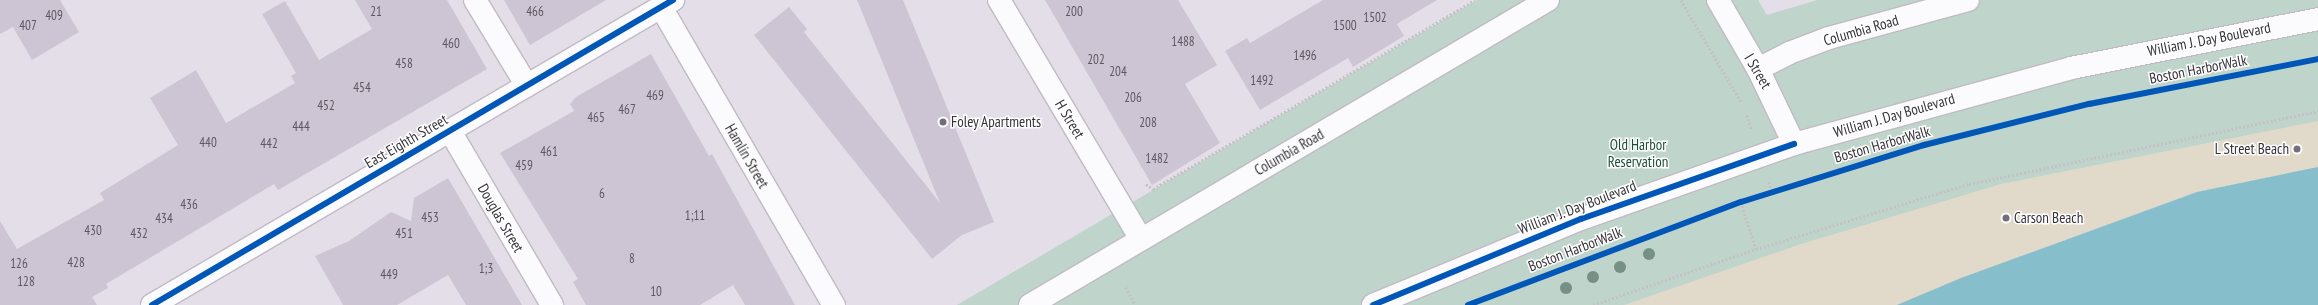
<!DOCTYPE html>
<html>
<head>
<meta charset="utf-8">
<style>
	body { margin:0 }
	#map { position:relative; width:2318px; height:305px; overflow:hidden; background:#e4dee8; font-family:"PT Sans Narrow",sans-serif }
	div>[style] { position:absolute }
	.green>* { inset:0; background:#bfd4cb }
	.sand>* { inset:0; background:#e1d9c9 }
	.water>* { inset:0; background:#87becc }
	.building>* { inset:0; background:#cec5d4 }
	.path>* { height:2.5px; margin-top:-1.25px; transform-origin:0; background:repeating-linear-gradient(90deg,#c4c2c5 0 2px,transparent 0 4px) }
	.roads { filter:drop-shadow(1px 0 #c0bbc3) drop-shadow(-1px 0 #c0bbc3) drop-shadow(0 1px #c0bbc3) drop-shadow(0 -1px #c0bbc3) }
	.minor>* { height:22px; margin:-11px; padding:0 11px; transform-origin:11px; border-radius:11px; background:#fbfafc }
	.major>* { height:22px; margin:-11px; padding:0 11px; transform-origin:11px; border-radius:11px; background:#fbfafc }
	.cycleway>* { height:6px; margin:-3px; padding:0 3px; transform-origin:3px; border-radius:3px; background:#0057b8 }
	.trees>* { width:12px; height:12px; margin:-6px; border-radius:50%; background:#768f87 }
	.dots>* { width:11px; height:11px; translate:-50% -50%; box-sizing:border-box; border:2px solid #fff; border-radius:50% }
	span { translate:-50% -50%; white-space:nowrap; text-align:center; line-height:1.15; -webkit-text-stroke:3px #fff; paint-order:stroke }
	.number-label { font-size:13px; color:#5c5760 }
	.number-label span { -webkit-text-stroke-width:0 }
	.street-label { font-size:15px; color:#36323a }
	.poi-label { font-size:15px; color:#36323a }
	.left { translate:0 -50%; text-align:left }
	.right { translate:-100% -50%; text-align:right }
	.park-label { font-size:15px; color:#1c4e37 }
</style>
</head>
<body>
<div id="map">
	<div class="green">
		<i style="clip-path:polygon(1477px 0,1758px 0,1767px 15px,1817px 0,2318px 0,2318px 167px,2196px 192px,1961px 278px,1897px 305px,957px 305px)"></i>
	</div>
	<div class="sand">
		<i style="clip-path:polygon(2318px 121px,2318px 167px,2196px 192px,1961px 278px,1897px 305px,1624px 305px,1801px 244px,2001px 184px)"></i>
	</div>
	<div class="water">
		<i style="clip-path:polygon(2318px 167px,2318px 305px,1897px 305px,1961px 278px,2197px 192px)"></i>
	</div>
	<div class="building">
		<i style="clip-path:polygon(0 0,60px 0,79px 32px,32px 60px,13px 27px,0 34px)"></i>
		<i style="clip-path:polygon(355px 0,447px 0,487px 69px,278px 190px,274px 184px,106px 284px,108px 288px,92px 297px,97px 305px,0 305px,0 221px,17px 249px,104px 200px,100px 193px,178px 145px,150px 98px,196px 70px,226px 123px,295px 83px,291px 76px,296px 73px,262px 14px,285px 1px,319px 60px,372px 29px)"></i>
		<i style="clip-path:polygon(504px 0,606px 0,530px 45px)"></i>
		<i style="clip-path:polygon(857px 0,903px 0,994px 222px,962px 235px,932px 259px,754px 35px,789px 7px,807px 29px,804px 32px,940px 203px)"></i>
		<i style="clip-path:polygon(1045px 0,1178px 0,1217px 65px,1185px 84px,1220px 143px,1152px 185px)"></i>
		<i style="clip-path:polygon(1323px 0,1437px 0,1397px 24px,1404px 36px,1353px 67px,1348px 58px,1260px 110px,1225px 51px,1247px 38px,1250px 43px)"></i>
		<i style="clip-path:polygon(651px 54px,709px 156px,712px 154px,795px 305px,745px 305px,733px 285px,700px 305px,586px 305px,573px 282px,578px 279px,500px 153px,574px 111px,570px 104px,576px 97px)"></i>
		<i style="clip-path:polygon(448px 178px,522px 305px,466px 305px,448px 275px,397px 305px,343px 305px,315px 256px,349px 241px,391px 212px,411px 221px,414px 198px)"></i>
	</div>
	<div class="path">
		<i style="left:1681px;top:0;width:118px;rotate:59.5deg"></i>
		<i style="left:1747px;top:115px;width:16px;rotate:72deg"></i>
		<i style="left:1769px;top:182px;width:9px;rotate:72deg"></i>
		<i style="left:1146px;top:184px;width:9px;rotate:36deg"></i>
		<i style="left:1153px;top:189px;width:373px;rotate:-30.4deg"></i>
		<i style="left:1741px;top:202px;width:49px;rotate:72.3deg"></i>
		<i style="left:1126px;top:287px;width:20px;rotate:63deg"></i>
		<i style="left:1593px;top:305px;width:172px;rotate:-19deg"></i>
		<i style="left:1756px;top:249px;width:223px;rotate:-17deg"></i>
		<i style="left:1969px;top:184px;width:357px;rotate:-11.8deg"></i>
	</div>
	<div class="roads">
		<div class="minor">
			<i style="left:475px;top:0;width:100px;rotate:58.8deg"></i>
			<i style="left:999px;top:0;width:278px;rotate:59.3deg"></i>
			<i style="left:661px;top:7px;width:345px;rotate:59.9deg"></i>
			<i style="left:1758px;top:69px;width:83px;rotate:64.4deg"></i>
			<i style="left:450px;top:131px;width:202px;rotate:59.6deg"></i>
			<i style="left:152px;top:305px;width:604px;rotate:-30.35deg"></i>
		</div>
		<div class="major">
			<i style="left:1718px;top:0;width:80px;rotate:59.9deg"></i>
			<i style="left:1758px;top:69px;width:35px;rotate:-27deg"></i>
			<i style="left:1789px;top:53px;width:43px;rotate:-20.6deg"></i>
			<i style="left:1829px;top:38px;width:144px;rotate:-15.3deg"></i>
			<i style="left:1030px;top:305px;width:601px;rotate:-30.49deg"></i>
			<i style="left:1373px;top:305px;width:225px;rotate:-22.5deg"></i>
			<i style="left:1581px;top:219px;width:226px;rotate:-19.4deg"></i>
			<i style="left:1794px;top:144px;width:287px;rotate:-15.3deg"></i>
			<i style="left:2071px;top:68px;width:252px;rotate:-11.2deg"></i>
		</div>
	</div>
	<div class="cycleway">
		<i style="left:152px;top:305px;width:604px;rotate:-30.35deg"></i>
		<i style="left:1373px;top:305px;width:225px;rotate:-22.5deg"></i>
		<i style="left:1581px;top:219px;width:226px;rotate:-19.4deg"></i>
		<i style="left:1468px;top:305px;width:292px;rotate:-20.7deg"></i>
		<i style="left:1741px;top:202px;width:192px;rotate:-17.3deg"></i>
		<i style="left:1924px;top:145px;width:170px;rotate:-14deg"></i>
		<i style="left:2089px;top:104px;width:233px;rotate:-11.1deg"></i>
	</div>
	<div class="trees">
		<i style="left:1649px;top:254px"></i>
		<i style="left:1620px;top:267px"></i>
		<i style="left:1593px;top:277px"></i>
		<i style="left:1566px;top:288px"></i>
	</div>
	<div class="dots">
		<i style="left:943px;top:122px;background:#736e77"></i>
		<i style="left:2297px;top:149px;background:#736e77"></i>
		<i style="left:2006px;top:218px;background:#736e77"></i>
	</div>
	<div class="number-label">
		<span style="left:376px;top:12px">21</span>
		<span style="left:535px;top:12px">466</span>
		<span style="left:1074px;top:12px">200</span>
		<span style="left:54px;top:16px">409</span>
		<span style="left:1375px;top:18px">1502</span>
		<span style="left:28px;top:26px">407</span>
		<span style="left:1345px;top:26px">1500</span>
		<span style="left:1183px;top:42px">1488</span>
		<span style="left:451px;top:44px">460</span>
		<span style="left:1305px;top:56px">1496</span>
		<span style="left:1096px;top:60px">202</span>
		<span style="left:404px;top:64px">458</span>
		<span style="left:1118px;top:72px">204</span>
		<span style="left:1262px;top:81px">1492</span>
		<span style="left:362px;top:88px">454</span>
		<span style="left:655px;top:96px">469</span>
		<span style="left:1133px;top:98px">206</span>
		<span style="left:326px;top:106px">452</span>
		<span style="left:627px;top:110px">467</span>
		<span style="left:596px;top:118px">465</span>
		<span style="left:1148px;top:123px">208</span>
		<span style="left:301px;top:127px">444</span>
		<span style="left:208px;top:143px">440</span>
		<span style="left:269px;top:144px">442</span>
		<span style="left:549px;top:152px">461</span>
		<span style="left:1157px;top:159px">1482</span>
		<span style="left:524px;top:166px">459</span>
		<span style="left:602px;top:194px">6</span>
		<span style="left:189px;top:205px">436</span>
		<span style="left:695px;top:216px">1;11</span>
		<span style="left:430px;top:218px">453</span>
		<span style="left:164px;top:219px">434</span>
		<span style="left:93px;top:231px">430</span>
		<span style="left:139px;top:234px">432</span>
		<span style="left:404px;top:234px">451</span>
		<span style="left:632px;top:259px">8</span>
		<span style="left:76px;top:263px">428</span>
		<span style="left:19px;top:264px">126</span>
		<span style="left:486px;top:269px">1;3</span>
		<span style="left:389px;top:275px">449</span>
		<span style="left:26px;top:282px">128</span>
		<span style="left:656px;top:292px">10</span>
	</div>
	<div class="street-label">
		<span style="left:1861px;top:30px;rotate:-16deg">Columbia Road</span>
		<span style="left:2209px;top:39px;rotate:-11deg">William J. Day Boulevard</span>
		<span style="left:2198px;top:69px;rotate:-11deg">Boston HarborWalk</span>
		<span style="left:1758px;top:71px;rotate:59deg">I Street</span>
		<span style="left:1894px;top:115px;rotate:-16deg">William J. Day Boulevard</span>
		<span style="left:1070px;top:119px;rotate:59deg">H Street</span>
		<span style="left:406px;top:141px;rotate:-30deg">East Eighth Street</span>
		<span style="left:1882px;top:144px;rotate:-16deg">Boston HarborWalk</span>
		<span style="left:1289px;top:152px;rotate:-30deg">Columbia Road</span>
		<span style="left:747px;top:156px;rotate:60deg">Hamlin Street</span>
		<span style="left:1577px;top:207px;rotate:-21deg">William J. Day Boulevard</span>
		<span style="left:501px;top:218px;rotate:60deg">Douglas Street</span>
		<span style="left:1575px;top:249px;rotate:-21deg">Boston HarborWalk</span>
	</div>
	<div class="poi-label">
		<span class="left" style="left:951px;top:122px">Foley Apartments</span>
		<span class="right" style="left:2289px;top:149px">L Street Beach</span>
		<span class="left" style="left:2014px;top:218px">Carson Beach</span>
	</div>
	<div class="park-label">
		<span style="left:1638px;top:153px">Old Harbor<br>Reservation</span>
	</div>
</div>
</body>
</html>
